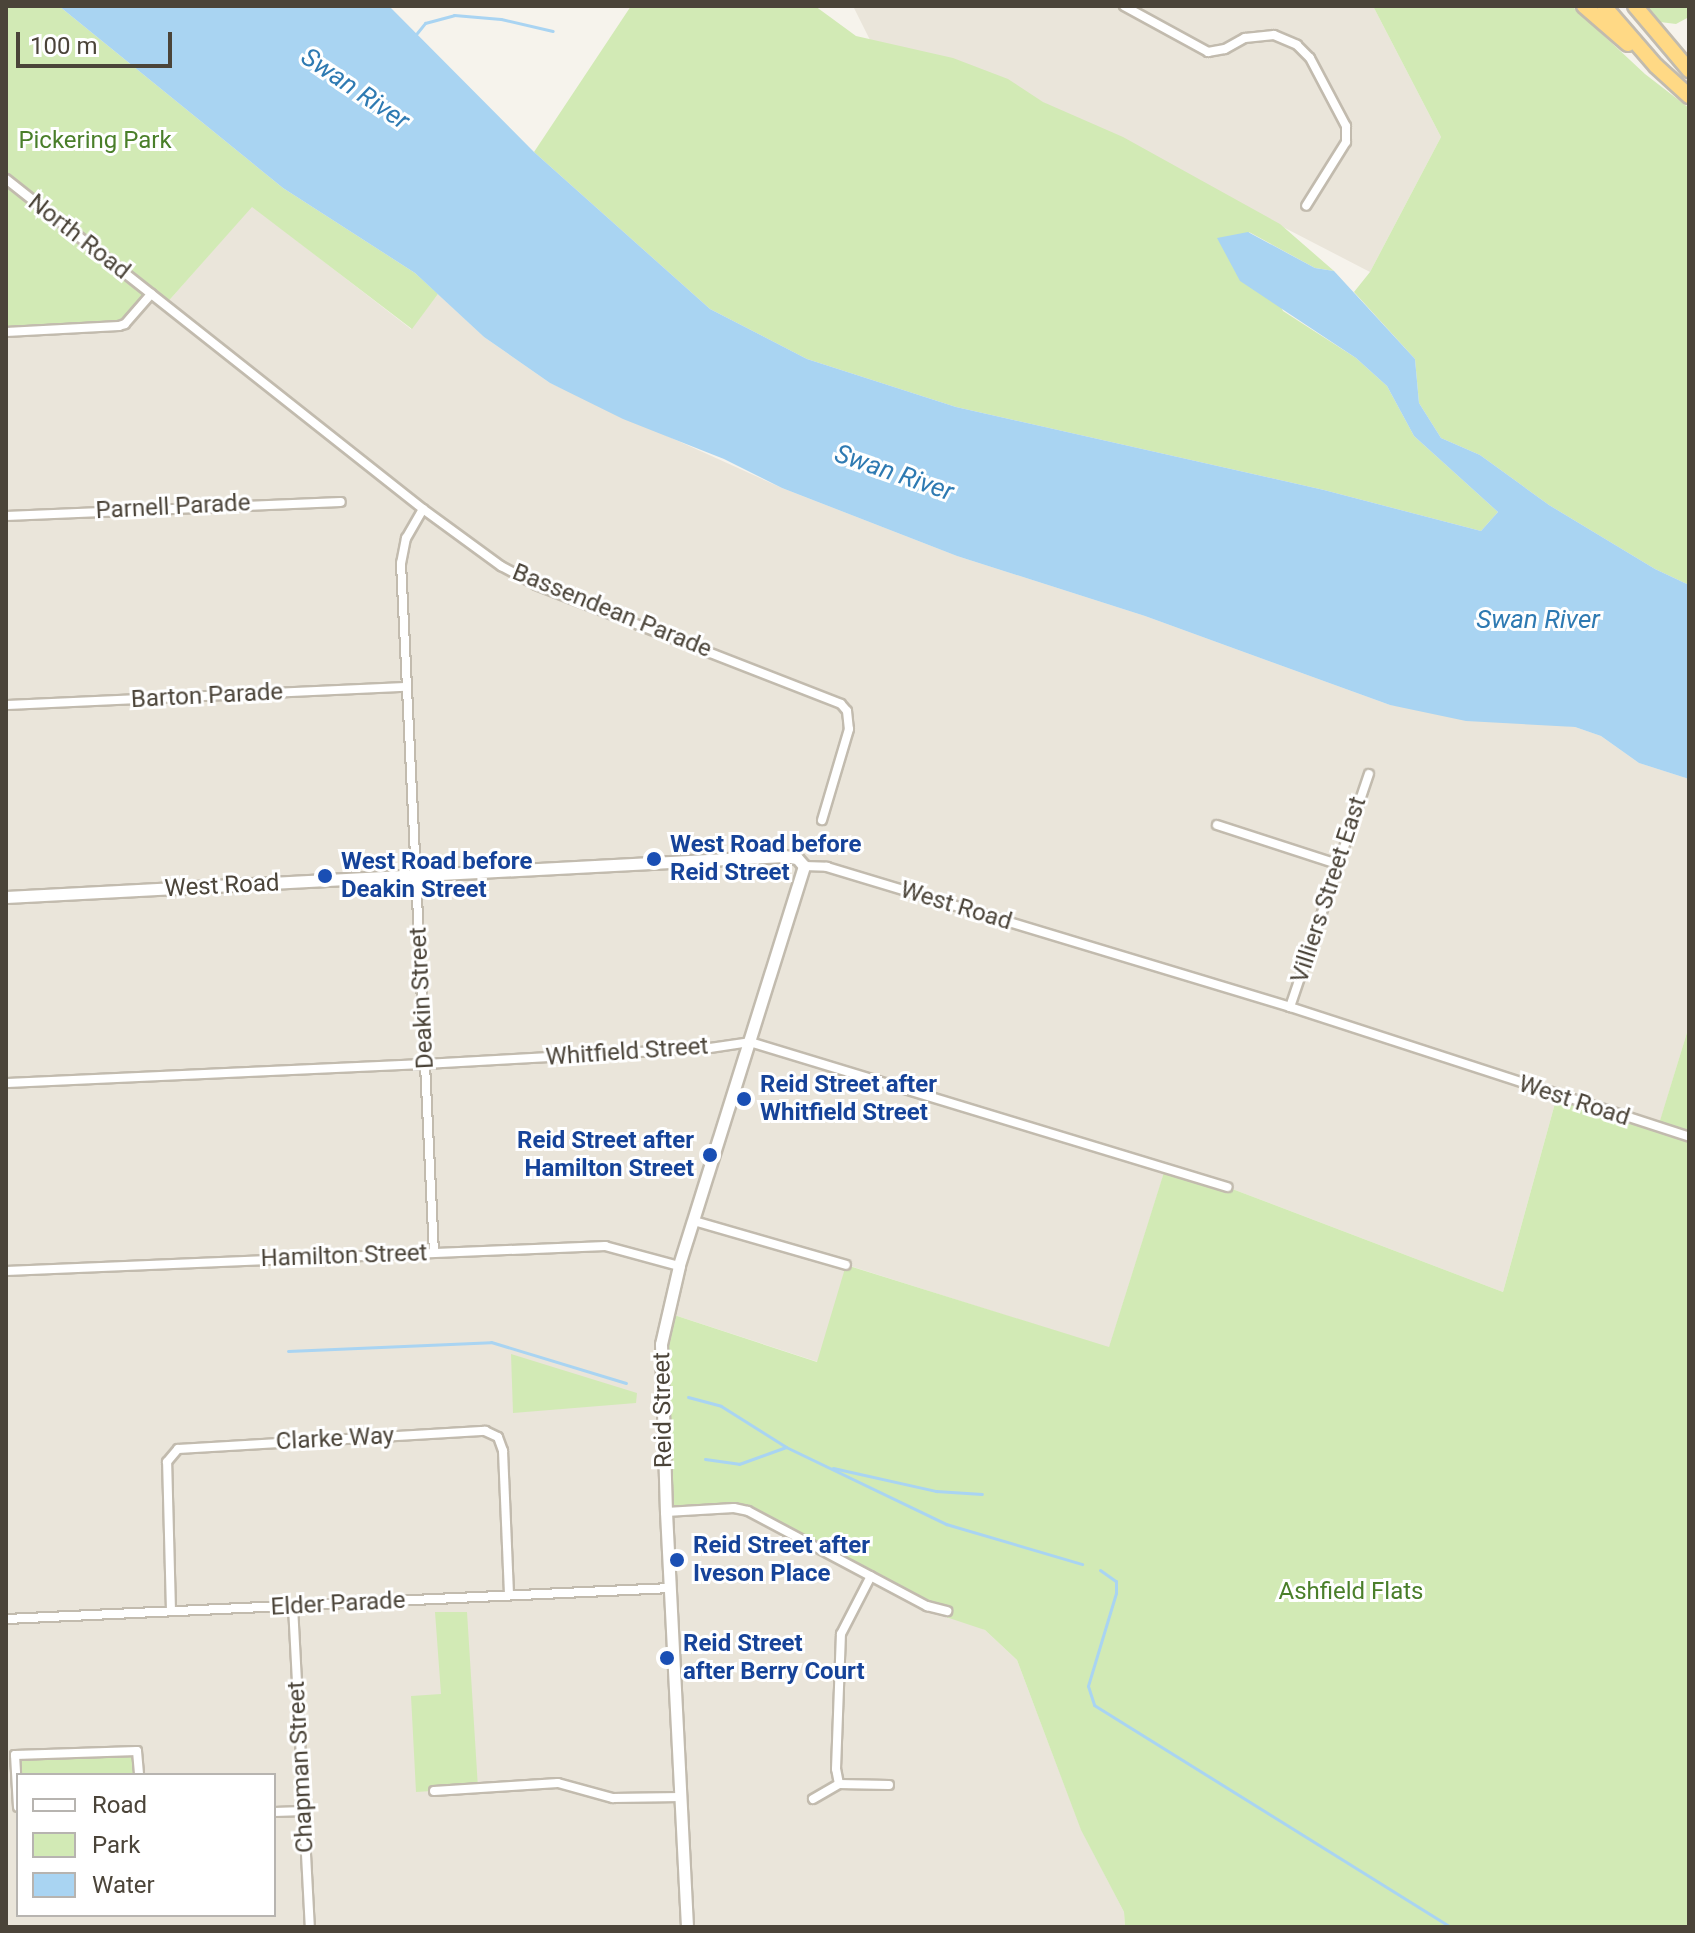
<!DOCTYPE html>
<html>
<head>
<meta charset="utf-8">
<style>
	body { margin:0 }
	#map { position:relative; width:1695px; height:1933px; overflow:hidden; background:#f6f3ec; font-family:Roboto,sans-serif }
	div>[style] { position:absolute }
	.residential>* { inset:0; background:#eae5da }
	.green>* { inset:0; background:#d2eab5 }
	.water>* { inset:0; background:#a9d4f2 }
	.stream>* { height:3px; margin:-1.5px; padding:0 1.5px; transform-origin:1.5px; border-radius:1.5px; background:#a9d4f2 }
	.roads { filter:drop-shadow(2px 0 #c2bbae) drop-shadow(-2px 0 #c2bbae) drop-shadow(0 2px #c2bbae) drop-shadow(0 -2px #c2bbae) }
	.minor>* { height:8px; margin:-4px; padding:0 4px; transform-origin:4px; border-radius:4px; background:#fff }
	.tertiary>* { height:11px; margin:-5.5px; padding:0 5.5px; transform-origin:5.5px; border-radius:5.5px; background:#fff }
	.trunk>* { height:14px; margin:-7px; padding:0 7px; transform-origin:7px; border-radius:7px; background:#ffd985 }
	.dots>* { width:22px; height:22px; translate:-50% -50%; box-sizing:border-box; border:4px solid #fff; border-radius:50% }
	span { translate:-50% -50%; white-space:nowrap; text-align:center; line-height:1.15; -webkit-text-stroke:6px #fff; paint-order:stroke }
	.park-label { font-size:24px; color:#4a7f2a }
	.street-label { font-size:24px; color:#4b4439 }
	.transit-label { font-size:24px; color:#164399; font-weight:700 }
	.left { translate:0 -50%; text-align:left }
	.right { translate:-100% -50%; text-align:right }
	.water-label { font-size:26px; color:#2e7ab2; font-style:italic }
	.frame { position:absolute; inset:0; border:8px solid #4b4439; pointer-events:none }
	.legend { position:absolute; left:16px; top:1773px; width:260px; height:144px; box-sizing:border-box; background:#fff; border:2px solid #b7b4b0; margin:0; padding:10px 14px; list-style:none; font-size:24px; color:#4b4439 }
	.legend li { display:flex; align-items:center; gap:16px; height:40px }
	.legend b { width:40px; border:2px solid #b7b4b0 }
	.scale { position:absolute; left:16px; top:32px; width:156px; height:36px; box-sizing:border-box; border:4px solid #4b4439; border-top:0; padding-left:10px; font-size:24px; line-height:28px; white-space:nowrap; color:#4b4439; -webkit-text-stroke:6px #fff; paint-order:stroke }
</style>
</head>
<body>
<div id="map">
	<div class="residential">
		<i style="clip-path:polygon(853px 6px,1373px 6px,1441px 137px,1370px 272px,1013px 87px,875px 50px)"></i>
		<i style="clip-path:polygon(evenodd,252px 206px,411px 329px,438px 294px,484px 337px,550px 383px,782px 488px,957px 556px,1145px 616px,1390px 705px,1575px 727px,1601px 736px,1639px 763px,1689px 779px,1689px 1026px,1658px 1128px,1557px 1096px,1503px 1292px,1227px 1187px,1165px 1170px,1109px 1348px,847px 1265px,818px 1362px,668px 1313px,734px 1508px,985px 1630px,1017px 1660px,1081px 1829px,1124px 1912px,1125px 1927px,6px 1927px,6px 332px,151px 294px,165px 305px,252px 206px,18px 1775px,274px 1775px,274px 1915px,18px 1915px,18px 1775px)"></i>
	</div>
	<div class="green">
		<i style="clip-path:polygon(6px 6px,59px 6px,283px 188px,415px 273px,438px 294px,412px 329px,252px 207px,165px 305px,151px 295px,125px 324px,6px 332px)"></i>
		<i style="clip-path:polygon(631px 6px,815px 6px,856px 36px,953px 58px,1008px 79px,1043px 102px,1123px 137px,1280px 224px,1334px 271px,1315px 268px,1249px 232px,1283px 311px,1356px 358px,1387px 386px,1414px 436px,1498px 512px,1481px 531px,1324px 490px,956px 407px,807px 359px,710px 309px,534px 152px)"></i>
		<i style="clip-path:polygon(1373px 6px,1572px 6px,1645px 74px,1689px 108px,1689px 585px,1655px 569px,1549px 505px,1480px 455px,1441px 438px,1419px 403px,1415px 359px,1354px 292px,1370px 272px,1441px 137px)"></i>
		<i style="clip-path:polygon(1643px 6px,1689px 6px,1689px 17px,1676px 24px,1660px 22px)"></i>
		<i style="clip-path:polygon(1689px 1026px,1689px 1927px,1125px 1927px,1124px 1912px,1081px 1830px,1017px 1660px,985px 1630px,925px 1610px,755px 1516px,733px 1511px,667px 1516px,660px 1376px,668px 1313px,817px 1362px,846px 1265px,1109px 1347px,1165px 1169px,1227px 1187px,1503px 1292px,1557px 1096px,1658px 1127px)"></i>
		<i style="clip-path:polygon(511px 1354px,637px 1393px,636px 1403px,513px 1413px)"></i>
		<i style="clip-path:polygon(435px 1612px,467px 1612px,478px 1788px,416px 1792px,411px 1696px,441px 1694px)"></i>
		<i style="clip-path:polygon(137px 1751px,139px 1775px,18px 1775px,15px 1755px)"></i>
	</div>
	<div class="water">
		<i style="clip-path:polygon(59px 6px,389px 6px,534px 152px,710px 309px,807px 359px,956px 407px,1324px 490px,1481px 531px,1498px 512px,1414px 436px,1387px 386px,1356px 358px,1240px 281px,1217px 238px,1248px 232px,1315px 268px,1334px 271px,1415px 359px,1419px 403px,1441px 438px,1480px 455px,1549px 505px,1655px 569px,1689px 585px,1689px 779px,1639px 763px,1601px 736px,1575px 727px,1466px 721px,1390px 705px,1145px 616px,957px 556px,782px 488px,724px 459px,623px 419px,550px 383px,484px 337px,415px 273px,283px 188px)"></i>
	</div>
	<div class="stream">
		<i style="left:417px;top:33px;width:13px;rotate:-51deg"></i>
		<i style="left:425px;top:23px;width:30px;rotate:-15deg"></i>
		<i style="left:454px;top:15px;width:47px;rotate:4.9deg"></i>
		<i style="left:501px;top:19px;width:53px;rotate:13deg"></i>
		<i style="left:288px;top:1351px;width:203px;rotate:-2.5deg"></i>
		<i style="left:491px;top:1342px;width:141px;rotate:16.9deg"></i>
		<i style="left:688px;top:1397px;width:34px;rotate:15deg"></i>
		<i style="left:721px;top:1406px;width:77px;rotate:32.2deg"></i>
		<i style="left:786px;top:1447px;width:178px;rotate:25.7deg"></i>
		<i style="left:946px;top:1524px;width:142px;rotate:16.4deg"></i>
		<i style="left:705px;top:1459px;width:34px;rotate:8deg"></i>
		<i style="left:739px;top:1464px;width:50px;rotate:-19.9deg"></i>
		<i style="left:833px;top:1468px;width:106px;rotate:12.6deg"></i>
		<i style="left:936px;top:1491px;width:46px;rotate:3.7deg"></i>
		<i style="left:1100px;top:1570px;width:19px;rotate:35deg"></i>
		<i style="left:1116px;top:1581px;width:12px;rotate:90deg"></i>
		<i style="left:1116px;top:1593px;width:97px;rotate:106.8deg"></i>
		<i style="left:1088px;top:1686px;width:20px;rotate:72deg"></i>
		<i style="left:1094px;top:1705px;width:420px;rotate:31.9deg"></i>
	</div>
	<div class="roads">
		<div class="minor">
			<i style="left:1124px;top:6px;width:96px;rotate:28.7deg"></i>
			<i style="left:1208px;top:52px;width:17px;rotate:-10deg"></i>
			<i style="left:1225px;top:49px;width:23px;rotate:-29deg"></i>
			<i style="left:1245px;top:38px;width:29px;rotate:-6deg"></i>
			<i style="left:1274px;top:35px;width:25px;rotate:23deg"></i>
			<i style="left:1297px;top:45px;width:18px;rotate:45deg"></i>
			<i style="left:1310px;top:58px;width:77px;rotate:62.1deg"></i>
			<i style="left:1346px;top:126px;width:16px;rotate:90deg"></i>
			<i style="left:1346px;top:142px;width:75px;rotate:122deg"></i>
			<i style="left:6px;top:179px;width:532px;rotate:38.36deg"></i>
			<i style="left:423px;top:509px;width:97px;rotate:36.2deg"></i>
			<i style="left:501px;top:566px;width:40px;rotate:28deg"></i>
			<i style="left:536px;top:585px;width:327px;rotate:21.3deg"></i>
			<i style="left:841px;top:704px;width:9px;rotate:49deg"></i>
			<i style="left:847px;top:711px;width:18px;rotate:84deg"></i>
			<i style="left:849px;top:729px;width:95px;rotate:106.5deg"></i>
			<i style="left:6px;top:332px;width:113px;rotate:-3deg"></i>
			<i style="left:119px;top:326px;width:6px;rotate:-18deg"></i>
			<i style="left:125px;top:324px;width:40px;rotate:-49deg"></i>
			<i style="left:423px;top:509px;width:34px;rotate:120deg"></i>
			<i style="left:406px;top:538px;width:25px;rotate:101deg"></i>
			<i style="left:401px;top:563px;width:690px;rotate:87.26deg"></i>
			<i style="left:6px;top:516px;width:335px;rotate:-2.4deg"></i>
			<i style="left:6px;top:705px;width:401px;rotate:-2.6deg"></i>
			<i style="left:1217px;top:825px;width:126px;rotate:18deg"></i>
			<i style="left:804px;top:866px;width:23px;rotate:2deg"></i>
			<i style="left:827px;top:867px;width:484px;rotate:16.8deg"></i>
			<i style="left:1290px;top:1007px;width:420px;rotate:18deg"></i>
			<i style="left:1290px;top:1007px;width:246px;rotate:-71.3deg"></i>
			<i style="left:6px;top:1083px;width:419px;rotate:-2.6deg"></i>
			<i style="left:425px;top:1064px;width:285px;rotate:-3.2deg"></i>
			<i style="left:710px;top:1048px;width:40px;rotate:-8.5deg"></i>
			<i style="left:750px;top:1042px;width:499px;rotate:16.9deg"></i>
			<i style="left:694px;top:1221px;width:158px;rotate:16.1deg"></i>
			<i style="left:6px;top:1271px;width:600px;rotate:-2.39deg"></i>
			<i style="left:605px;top:1246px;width:77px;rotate:15.1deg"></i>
			<i style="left:666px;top:1512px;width:68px;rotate:-3.4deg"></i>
			<i style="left:734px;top:1508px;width:14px;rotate:12deg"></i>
			<i style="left:748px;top:1511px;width:203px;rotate:28deg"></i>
			<i style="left:927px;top:1606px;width:21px;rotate:14deg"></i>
			<i style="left:293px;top:1606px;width:321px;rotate:87deg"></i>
			<i style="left:171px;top:1611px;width:149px;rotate:-91.5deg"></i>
			<i style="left:167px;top:1462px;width:17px;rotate:-50deg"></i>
			<i style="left:178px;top:1449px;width:308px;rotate:-3.4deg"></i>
			<i style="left:485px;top:1431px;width:14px;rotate:25deg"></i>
			<i style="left:498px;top:1437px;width:15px;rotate:70deg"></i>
			<i style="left:503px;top:1451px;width:144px;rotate:87.6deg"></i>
			<i style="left:6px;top:1619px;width:665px;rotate:-2.67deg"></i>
			<i style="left:839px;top:1784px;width:50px;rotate:1.1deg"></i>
			<i style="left:434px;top:1791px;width:124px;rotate:-3.7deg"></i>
			<i style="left:558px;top:1783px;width:57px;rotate:15.3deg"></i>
			<i style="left:613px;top:1798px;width:68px;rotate:-0.8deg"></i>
			<i style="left:813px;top:1799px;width:30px;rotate:-30deg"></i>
			<i style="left:839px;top:1784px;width:15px;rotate:-101deg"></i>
			<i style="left:836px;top:1769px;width:135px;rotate:-87.9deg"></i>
			<i style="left:841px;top:1634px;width:65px;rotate:-62.7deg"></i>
			<i style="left:18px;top:1807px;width:52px;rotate:-93.3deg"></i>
			<i style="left:15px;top:1755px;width:122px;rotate:-1.9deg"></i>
			<i style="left:137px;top:1751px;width:24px;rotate:85deg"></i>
			<i style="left:274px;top:1812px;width:30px;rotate:-2deg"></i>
		</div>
		<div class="tertiary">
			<i style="left:6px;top:897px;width:779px;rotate:-3.02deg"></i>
			<i style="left:784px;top:856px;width:13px;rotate:9deg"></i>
			<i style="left:797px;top:858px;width:11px;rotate:49deg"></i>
			<i style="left:804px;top:866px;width:419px;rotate:107.4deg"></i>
			<i style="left:679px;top:1266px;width:80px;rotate:103deg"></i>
			<i style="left:661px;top:1344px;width:168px;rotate:88.3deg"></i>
			<i style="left:666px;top:1512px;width:416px;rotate:87.1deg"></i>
		</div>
		<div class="trunk">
			<i style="left:1584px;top:6px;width:58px;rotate:40.8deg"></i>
			<i style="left:1604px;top:6px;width:79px;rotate:49.1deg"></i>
			<i style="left:1656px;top:66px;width:45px;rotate:42.3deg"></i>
			<i style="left:1635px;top:6px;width:84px;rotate:49.8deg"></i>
		</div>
	</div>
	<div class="dots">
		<i style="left:654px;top:859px;background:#1a4fb4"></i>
		<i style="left:325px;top:876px;background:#1a4fb4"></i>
		<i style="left:744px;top:1099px;background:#1a4fb4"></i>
		<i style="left:710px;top:1155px;background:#1a4fb4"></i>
		<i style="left:677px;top:1560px;background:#1a4fb4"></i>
		<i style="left:667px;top:1658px;background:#1a4fb4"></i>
	</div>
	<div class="park-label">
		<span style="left:95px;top:141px">Pickering Park</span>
		<span style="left:1351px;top:1592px">Ashfield Flats</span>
	</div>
	<div class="street-label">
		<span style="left:79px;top:237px;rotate:38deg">North Road</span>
		<span style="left:173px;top:507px;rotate:-3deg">Parnell Parade</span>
		<span style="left:612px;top:611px;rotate:22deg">Bassendean Parade</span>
		<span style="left:207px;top:696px;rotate:-3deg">Barton Parade</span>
		<span style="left:222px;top:886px;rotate:-3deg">West Road</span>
		<span style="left:1329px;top:890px;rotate:-72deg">Villiers Street East</span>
		<span style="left:956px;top:906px;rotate:17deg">West Road</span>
		<span style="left:422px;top:998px;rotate:-93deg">Deakin Street</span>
		<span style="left:627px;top:1052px;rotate:-4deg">Whitfield Street</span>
		<span style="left:1574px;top:1101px;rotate:18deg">West Road</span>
		<span style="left:344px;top:1256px;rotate:-2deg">Hamilton Street</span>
		<span style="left:663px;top:1410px;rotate:-91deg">Reid Street</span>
		<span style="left:335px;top:1439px;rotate:-3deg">Clarke Way</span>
		<span style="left:338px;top:1604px;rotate:-3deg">Elder Parade</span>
		<span style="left:301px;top:1767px;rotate:-93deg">Chapman Street</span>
	</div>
	<div class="transit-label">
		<span class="left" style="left:670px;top:859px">West Road before<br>Reid Street</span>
		<span class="left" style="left:341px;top:876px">West Road before<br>Deakin Street</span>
		<span class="left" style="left:760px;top:1099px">Reid Street after<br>Whitfield Street</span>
		<span class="right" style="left:694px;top:1155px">Reid Street after<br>Hamilton Street</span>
		<span class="left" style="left:693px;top:1560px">Reid Street after<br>Iveson Place</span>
		<span class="left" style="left:683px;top:1658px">Reid Street<br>after Berry Court</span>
	</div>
	<div class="water-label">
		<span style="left:355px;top:89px;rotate:34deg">Swan River</span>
		<span style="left:894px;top:473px;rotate:19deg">Swan River</span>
		<span style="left:1538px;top:620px">Swan River</span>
	</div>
	<div class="frame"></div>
	<ul class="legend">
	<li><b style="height:10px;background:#fff"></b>Road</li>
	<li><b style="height:22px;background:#d2eab5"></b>Park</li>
	<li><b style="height:22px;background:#a9d4f2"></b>Water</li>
	</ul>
	<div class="scale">100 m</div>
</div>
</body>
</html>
